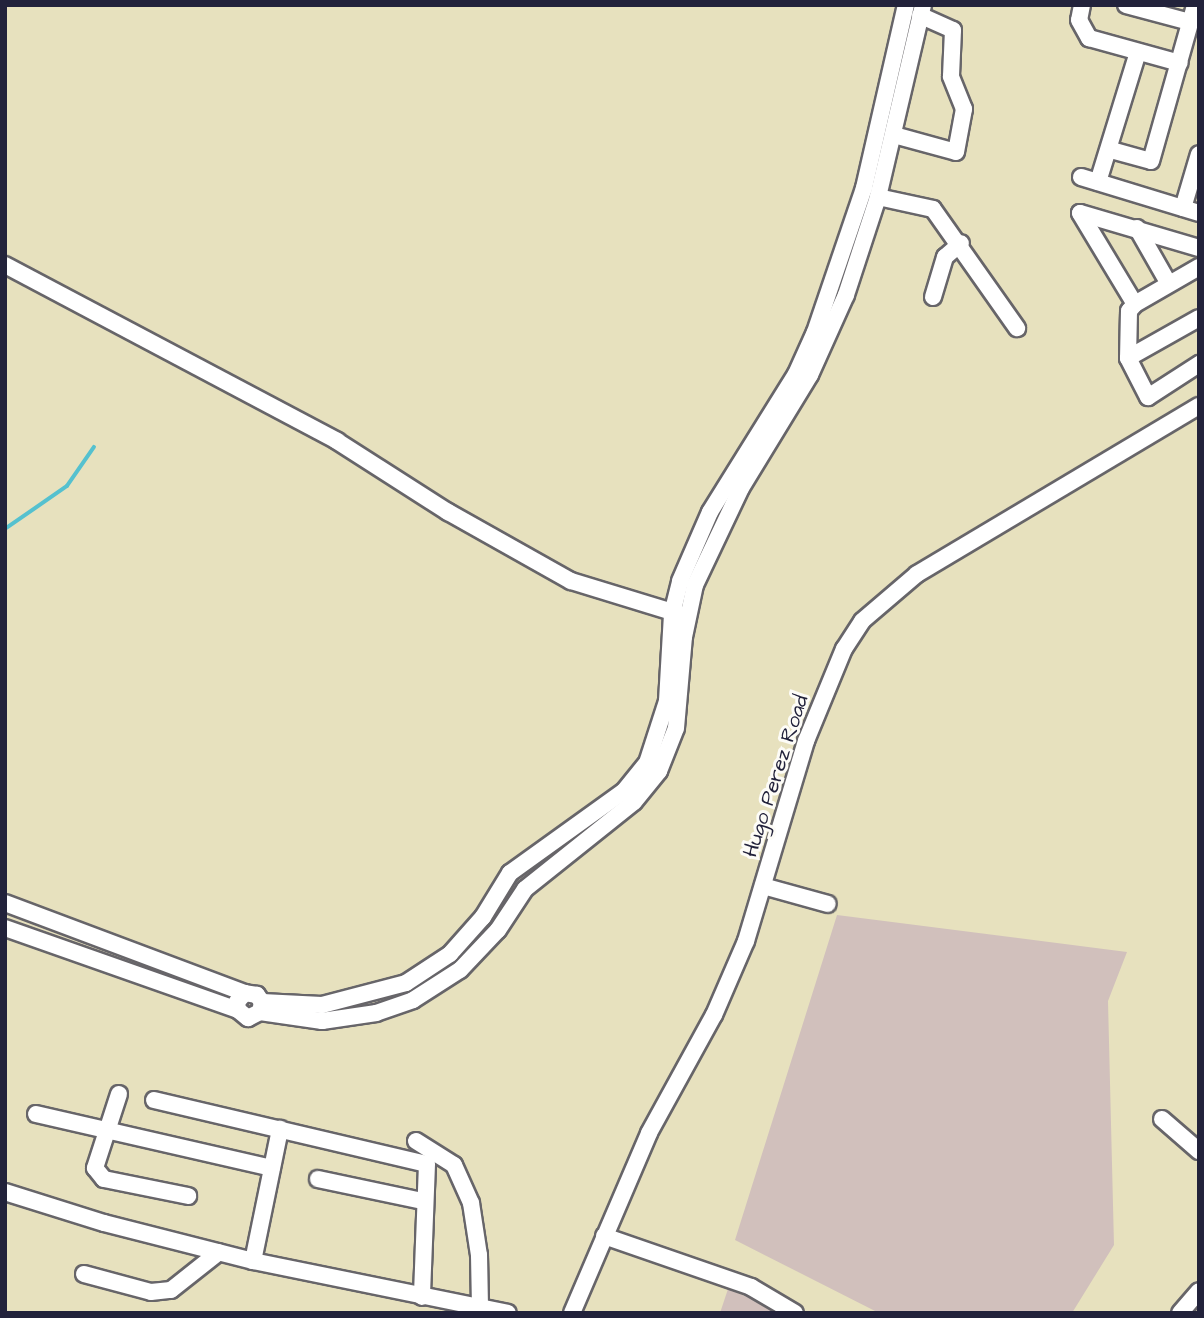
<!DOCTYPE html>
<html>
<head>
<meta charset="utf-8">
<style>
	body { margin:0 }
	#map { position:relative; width:1204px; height:1318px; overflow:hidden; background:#e7e1be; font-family:"Architects Daughter",sans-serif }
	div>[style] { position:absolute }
	.industrial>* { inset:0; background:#d1c0bc }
	.stream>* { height:3.5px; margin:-1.75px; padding:0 1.75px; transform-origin:1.75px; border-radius:1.75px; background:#55c1cf }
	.roads { filter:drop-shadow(2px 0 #676569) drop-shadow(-2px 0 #676569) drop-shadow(0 2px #676569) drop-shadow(0 -2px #676569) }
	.minor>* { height:16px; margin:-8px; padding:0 8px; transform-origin:8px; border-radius:8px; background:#fff }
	span { translate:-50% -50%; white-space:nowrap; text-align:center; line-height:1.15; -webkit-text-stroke:6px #fdfcf7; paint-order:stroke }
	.street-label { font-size:21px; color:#22223b }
	.frame { position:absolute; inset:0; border:7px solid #22223b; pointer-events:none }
</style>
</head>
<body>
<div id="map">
	<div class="industrial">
		<i style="clip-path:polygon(837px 915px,1127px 952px,1108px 1001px,1114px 1245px,1072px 1313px,879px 1313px,735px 1240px)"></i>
		<i style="clip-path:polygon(728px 1289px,750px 1298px,775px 1313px,720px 1313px)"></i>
	</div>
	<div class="stream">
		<i style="left:5px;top:529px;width:75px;rotate:-34.7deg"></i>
		<i style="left:67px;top:486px;width:47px;rotate:-55.3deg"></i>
	</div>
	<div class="roads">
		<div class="minor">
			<i style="left:1082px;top:5px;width:15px;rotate:101deg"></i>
			<i style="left:1079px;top:20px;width:21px;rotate:61deg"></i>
			<i style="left:1089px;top:38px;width:94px;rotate:15.4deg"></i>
			<i style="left:1126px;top:5px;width:66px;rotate:14.9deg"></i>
			<i style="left:894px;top:135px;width:64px;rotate:15.3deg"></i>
			<i style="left:956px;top:152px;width:44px;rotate:-79.5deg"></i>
			<i style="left:964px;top:109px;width:35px;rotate:-112deg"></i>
			<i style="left:951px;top:76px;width:46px;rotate:-87.5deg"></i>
			<i style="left:953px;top:30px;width:36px;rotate:-156deg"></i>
			<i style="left:1111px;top:150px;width:41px;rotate:15.4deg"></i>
			<i style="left:1151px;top:161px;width:162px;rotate:-74.2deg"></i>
			<i style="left:1081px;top:177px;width:123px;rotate:17deg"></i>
			<i style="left:1098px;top:182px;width:136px;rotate:-72.9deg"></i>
			<i style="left:878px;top:197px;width:56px;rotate:12.3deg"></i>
			<i style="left:933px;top:209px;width:146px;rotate:54.8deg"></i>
			<i style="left:1183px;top:208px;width:56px;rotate:-73.5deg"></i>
			<i style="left:1080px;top:213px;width:124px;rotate:16.4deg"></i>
			<i style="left:1080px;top:213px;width:106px;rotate:58.9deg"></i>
			<i style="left:1137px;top:228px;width:64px;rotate:60.3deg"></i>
			<i style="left:5px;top:265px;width:376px;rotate:27.9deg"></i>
			<i style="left:337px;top:441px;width:132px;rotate:32.6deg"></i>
			<i style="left:448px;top:512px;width:141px;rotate:29.3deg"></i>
			<i style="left:571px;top:581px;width:116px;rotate:17deg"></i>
			<i style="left:1199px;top:267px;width:74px;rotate:150deg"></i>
			<i style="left:1135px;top:304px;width:9px;rotate:131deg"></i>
			<i style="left:1129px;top:311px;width:47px;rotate:91.2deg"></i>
			<i style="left:1128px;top:358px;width:44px;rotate:62.9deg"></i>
			<i style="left:1148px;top:397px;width:61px;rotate:-32.9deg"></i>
			<i style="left:933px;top:297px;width:42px;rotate:-73.3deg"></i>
			<i style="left:945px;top:257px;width:21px;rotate:-41deg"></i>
			<i style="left:1128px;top:358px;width:81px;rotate:-29.4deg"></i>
			<i style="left:763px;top:886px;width:67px;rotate:15.5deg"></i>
			<i style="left:5px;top:903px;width:256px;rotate:20.6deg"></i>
			<i style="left:5px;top:928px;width:247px;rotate:19.4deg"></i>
			<i style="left:238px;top:1010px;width:13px;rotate:39deg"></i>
			<i style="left:248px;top:1018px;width:13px;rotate:-27deg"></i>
			<i style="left:260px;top:1012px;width:10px;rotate:-79deg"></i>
			<i style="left:262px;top:1002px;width:9px;rotate:-126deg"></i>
			<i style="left:257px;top:995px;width:12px;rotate:-171deg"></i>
			<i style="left:245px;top:993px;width:12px;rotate:132deg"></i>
			<i style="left:237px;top:1002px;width:8px;rotate:83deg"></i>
			<i style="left:262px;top:1002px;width:60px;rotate:2.9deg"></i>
			<i style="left:322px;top:1005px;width:87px;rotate:-14.7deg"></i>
			<i style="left:406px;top:983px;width:53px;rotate:-33.4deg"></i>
			<i style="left:450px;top:954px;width:50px;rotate:-48.3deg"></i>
			<i style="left:483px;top:917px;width:52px;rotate:-58.5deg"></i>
			<i style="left:510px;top:873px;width:140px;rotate:-35.7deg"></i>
			<i style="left:624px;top:791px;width:36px;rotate:-51deg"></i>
			<i style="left:647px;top:763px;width:65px;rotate:-72.1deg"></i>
			<i style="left:667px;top:701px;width:87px;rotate:-86.7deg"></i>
			<i style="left:672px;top:614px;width:34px;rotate:-76deg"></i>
			<i style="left:680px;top:581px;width:75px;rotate:-66.5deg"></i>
			<i style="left:710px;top:512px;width:163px;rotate:-58.1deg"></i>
			<i style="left:796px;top:374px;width:46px;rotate:-65.7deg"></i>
			<i style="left:815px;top:332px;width:152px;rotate:-71.2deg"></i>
			<i style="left:864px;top:188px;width:188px;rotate:-77.1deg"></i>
			<i style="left:260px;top:1012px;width:63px;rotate:8.3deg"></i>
			<i style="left:322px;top:1021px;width:55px;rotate:-8.4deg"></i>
			<i style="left:376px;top:1013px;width:39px;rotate:-19deg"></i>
			<i style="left:413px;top:1000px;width:56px;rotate:-32.6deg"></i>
			<i style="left:460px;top:970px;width:55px;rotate:-46.5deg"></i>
			<i style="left:498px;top:930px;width:49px;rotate:-56.6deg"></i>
			<i style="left:525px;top:889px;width:139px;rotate:-38.6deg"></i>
			<i style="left:634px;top:802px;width:40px;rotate:-51deg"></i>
			<i style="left:659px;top:771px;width:46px;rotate:-68.4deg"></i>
			<i style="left:676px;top:728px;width:91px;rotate:-85deg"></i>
			<i style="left:684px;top:637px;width:53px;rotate:-78.1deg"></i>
			<i style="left:695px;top:585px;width:107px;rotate:-64.6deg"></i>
			<i style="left:741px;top:488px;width:132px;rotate:-58.6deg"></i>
			<i style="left:810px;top:375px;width:88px;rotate:-65.8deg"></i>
			<i style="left:846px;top:295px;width:103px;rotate:-71.9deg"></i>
			<i style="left:878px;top:197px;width:197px;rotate:-76.8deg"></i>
			<i style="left:119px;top:1094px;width:78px;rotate:108deg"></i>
			<i style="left:95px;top:1168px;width:14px;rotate:51deg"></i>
			<i style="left:104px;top:1179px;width:86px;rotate:11.4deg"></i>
			<i style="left:154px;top:1100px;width:280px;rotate:13.2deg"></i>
			<i style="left:427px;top:1164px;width:133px;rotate:92.2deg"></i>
			<i style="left:36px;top:1114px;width:242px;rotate:12.9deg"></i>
			<i style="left:1162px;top:1119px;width:49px;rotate:40.9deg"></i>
			<i style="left:416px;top:1141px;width:45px;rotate:32.3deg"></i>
			<i style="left:454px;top:1165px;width:42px;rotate:65.9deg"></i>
			<i style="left:471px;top:1203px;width:53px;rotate:81.3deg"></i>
			<i style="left:479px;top:1255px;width:53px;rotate:88.9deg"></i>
			<i style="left:318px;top:1179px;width:106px;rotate:11.9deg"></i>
			<i style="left:5px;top:1192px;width:104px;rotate:17.4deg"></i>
			<i style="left:104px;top:1223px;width:154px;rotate:14.3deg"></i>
			<i style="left:253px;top:1261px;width:260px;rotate:11.5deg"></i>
			<i style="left:604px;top:1236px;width:156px;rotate:19.1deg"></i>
			<i style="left:751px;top:1287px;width:51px;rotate:30.6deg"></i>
			<i style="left:253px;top:1261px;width:135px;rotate:-78.4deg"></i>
			<i style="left:84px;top:1274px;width:69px;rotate:15deg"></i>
			<i style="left:151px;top:1292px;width:20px;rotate:-6deg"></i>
			<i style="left:171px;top:1290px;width:61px;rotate:-38.4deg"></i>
			<i style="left:572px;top:1313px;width:196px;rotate:-66.8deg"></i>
			<i style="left:649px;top:1133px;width:135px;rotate:-61.2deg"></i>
			<i style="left:714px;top:1015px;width:81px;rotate:-66.6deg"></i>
			<i style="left:746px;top:941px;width:209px;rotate:-73.3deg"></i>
			<i style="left:806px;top:741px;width:100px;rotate:-67.6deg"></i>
			<i style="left:844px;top:649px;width:33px;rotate:-57deg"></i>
			<i style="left:862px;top:621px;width:72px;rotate:-40.5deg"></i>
			<i style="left:917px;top:574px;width:328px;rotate:-30.8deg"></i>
			<i style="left:1180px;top:1313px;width:29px;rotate:-49deg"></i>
		</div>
	</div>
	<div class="street-label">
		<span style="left:776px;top:776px;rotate:-72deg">Hugo Perez Road</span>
	</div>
	<div class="frame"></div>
</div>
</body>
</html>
